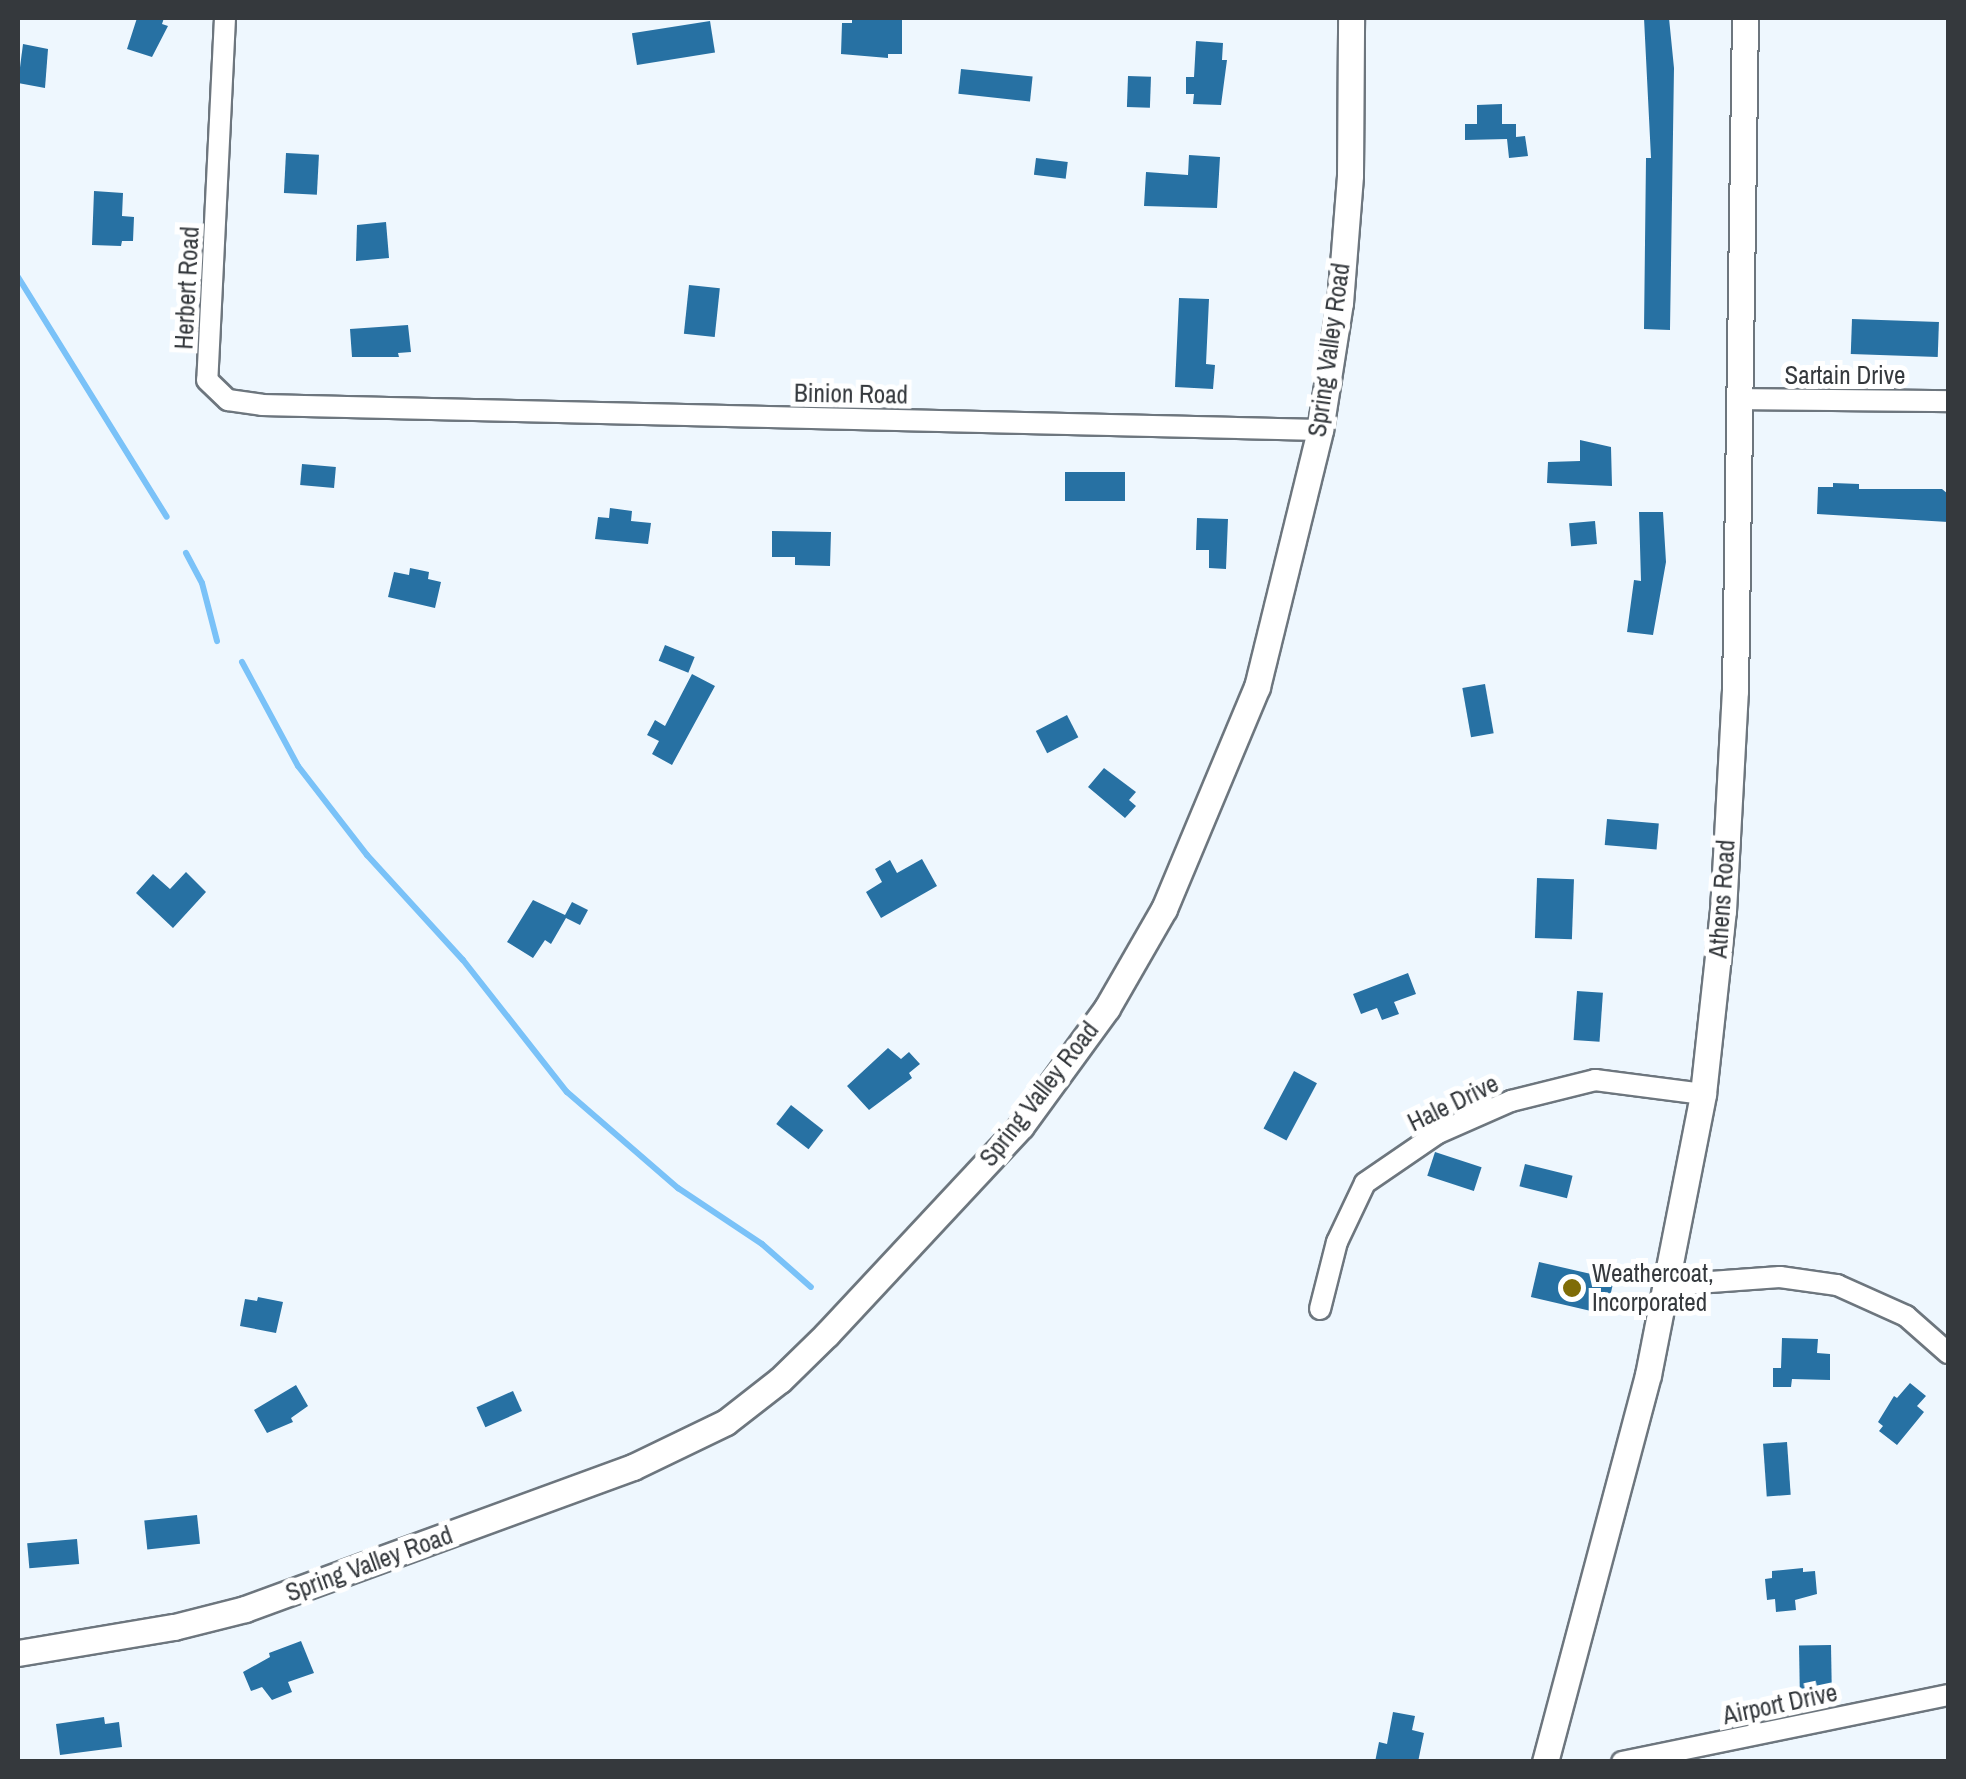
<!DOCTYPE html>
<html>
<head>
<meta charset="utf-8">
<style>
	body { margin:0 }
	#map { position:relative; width:1966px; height:1779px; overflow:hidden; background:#eef7fe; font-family:"Archivo Narrow",sans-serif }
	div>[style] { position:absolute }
	.stream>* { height:6px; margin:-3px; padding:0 3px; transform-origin:3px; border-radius:3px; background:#7ac2f8 }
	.building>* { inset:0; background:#2771a3; transform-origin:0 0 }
	.roads { filter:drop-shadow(2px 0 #6d767e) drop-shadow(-2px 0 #6d767e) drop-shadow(0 2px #6d767e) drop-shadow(0 -2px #6d767e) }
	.minor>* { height:20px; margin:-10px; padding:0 10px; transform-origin:10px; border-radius:10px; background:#fff }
	.tertiary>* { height:25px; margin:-12.5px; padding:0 12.5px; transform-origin:12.5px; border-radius:12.5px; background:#fff }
	.dots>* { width:28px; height:28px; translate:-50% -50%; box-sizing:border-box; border:5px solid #fff; border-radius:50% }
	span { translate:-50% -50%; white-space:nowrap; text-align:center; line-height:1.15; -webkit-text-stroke:10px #fff; paint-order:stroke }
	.street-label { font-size:25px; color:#35393d }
	.poi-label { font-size:25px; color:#35393d }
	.left { translate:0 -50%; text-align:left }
	.frame { position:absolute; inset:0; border:20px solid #35393d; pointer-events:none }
</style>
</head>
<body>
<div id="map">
	<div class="stream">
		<i style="left:18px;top:277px;width:282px;rotate:58.2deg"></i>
		<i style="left:186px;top:553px;width:34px;rotate:62deg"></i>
		<i style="left:202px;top:583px;width:60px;rotate:75.5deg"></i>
		<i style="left:242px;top:662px;width:118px;rotate:61.7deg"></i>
		<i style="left:298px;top:766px;width:113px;rotate:52.2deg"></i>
		<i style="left:367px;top:855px;width:142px;rotate:47.6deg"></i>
		<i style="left:463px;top:960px;width:168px;rotate:51.8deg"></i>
		<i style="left:567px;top:1092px;width:147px;rotate:40.9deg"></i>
		<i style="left:678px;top:1188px;width:101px;rotate:33.7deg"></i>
		<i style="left:762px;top:1244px;width:65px;rotate:41.3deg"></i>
	</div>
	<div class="building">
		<i style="clip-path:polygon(137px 18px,164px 18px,162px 24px,168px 26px,152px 57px,127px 49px)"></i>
		<i style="clip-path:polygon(852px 18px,902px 18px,902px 54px,888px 54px,888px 58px,841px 54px,842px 23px,852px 23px)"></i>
		<i style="clip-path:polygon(1644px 18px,1669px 18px,1674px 68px,1670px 330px,1644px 329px,1646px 158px,1651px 158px)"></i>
		<i style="left:710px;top:21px;width:32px;height:79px;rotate:81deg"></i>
		<i style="clip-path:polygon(1196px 41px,1223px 43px,1222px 60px,1227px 60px,1221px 105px,1193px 104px,1194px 94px,1186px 94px,1186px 77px,1194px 77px)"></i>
		<i style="clip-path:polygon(23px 44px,48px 49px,45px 88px,18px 83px)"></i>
		<i style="left:961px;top:69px;width:72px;height:25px;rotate:6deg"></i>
		<i style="left:1128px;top:76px;width:23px;height:31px;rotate:2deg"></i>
		<i style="clip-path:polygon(1502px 104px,1502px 124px,1516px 124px,1516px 137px,1525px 136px,1528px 156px,1509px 158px,1507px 139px,1465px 140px,1465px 124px,1477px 124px,1477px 105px)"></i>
		<i style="left:286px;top:153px;width:33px;height:40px;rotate:3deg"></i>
		<i style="clip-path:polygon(1189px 155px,1220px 157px,1217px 208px,1144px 206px,1146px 172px,1188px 175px)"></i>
		<i style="left:1036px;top:158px;width:32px;height:17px;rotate:7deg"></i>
		<i style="clip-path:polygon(94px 191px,123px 193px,122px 216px,134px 217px,133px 241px,122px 241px,121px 246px,92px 245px)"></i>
		<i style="clip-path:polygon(386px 222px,389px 258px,356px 261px,357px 225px)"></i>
		<i style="left:689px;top:285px;width:31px;height:49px;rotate:6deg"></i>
		<i style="clip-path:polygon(1179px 298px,1209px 299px,1206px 364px,1215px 365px,1213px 389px,1175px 387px)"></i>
		<i style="left:1852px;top:319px;width:87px;height:35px;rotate:2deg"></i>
		<i style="clip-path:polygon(408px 325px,411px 352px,398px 353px,399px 357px,352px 357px,350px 329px)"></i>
		<i style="clip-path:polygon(1580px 440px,1611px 447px,1612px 486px,1547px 483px,1548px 462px,1580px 461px)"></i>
		<i style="left:302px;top:464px;width:34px;height:21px;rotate:5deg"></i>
		<i style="left:1125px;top:472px;width:29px;height:60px;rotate:90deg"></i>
		<i style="clip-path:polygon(1833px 483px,1859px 484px,1859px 489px,1942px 489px,1948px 494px,1948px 522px,1817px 514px,1818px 487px,1833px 487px)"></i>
		<i style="clip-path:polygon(610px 508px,632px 511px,631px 521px,651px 523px,648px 544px,595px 539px,598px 517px,609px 518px)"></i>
		<i style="clip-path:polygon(1639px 512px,1663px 512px,1666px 562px,1653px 635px,1627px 632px,1634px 580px,1641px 581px)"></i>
		<i style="clip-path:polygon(1197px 518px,1228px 519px,1226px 569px,1209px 568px,1209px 550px,1196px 550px)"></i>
		<i style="left:1595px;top:521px;width:23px;height:26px;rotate:85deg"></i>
		<i style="clip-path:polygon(772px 531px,831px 532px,830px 566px,795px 565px,795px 557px,772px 557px)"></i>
		<i style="clip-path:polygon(410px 568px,429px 572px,428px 579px,441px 582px,435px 608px,388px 597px,394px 572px,409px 575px)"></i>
		<i style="left:665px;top:645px;width:32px;height:17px;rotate:22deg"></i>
		<i style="clip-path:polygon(692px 674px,715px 686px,672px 765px,652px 754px,659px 741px,647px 735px,655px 720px,665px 726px)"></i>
		<i style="left:1485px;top:684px;width:50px;height:23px;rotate:80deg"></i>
		<i style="left:1067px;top:715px;width:25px;height:35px;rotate:63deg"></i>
		<i style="clip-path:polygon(1104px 768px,1136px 792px,1129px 800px,1136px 806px,1125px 818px,1088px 787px)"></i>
		<i style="left:1607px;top:819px;width:52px;height:26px;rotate:5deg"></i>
		<i style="clip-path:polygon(922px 859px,937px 886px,881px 918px,866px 892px,882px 882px,875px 869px,890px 860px,897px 873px)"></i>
		<i style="clip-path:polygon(186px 872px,206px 892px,173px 928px,136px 893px,153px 874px,170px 889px)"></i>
		<i style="left:1537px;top:878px;width:37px;height:60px;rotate:2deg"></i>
		<i style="clip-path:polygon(533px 900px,565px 915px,572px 902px,588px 910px,580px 925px,566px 918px,551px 944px,545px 940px,533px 958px,507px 942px)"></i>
		<i style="clip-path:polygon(1408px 973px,1416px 994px,1394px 1002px,1399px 1014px,1382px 1020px,1377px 1008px,1361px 1014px,1353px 994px)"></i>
		<i style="left:1577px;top:991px;width:26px;height:49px;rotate:4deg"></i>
		<i style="clip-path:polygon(888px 1048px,901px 1059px,909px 1052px,920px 1064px,909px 1073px,912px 1078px,869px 1110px,847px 1086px)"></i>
		<i style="left:1294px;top:1071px;width:26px;height:65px;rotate:28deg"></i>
		<i style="left:791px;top:1105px;width:41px;height:24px;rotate:38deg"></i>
		<i style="left:1435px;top:1152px;width:49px;height:25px;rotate:18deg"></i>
		<i style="left:1525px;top:1164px;width:49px;height:23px;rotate:14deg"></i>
		<i style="left:1539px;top:1262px;width:77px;height:36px;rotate:13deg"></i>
		<i style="clip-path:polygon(258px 1297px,283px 1302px,276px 1333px,240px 1326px,245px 1299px,257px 1301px)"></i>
		<i style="clip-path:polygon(1782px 1338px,1818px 1339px,1817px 1353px,1830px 1354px,1830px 1380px,1792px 1379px,1791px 1387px,1773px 1387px,1773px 1368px,1781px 1368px)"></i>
		<i style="clip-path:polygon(1910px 1383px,1926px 1396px,1917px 1406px,1924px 1412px,1897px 1445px,1879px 1431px,1883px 1426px,1878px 1422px,1894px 1396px,1897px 1398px)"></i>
		<i style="clip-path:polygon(296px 1385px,308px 1406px,291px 1418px,293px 1422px,267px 1433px,254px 1410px)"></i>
		<i style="left:513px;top:1391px;width:22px;height:40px;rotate:66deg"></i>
		<i style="left:1787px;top:1442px;width:53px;height:24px;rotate:86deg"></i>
		<i style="left:197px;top:1515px;width:29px;height:53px;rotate:84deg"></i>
		<i style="left:77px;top:1539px;width:25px;height:50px;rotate:85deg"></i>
		<i style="clip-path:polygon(1803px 1568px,1803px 1572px,1815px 1571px,1817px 1594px,1795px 1600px,1796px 1610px,1776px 1612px,1775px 1599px,1767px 1600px,1765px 1579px,1772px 1578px,1772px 1571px)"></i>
		<i style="clip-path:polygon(301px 1641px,314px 1673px,288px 1682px,292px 1692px,272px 1700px,262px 1687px,251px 1691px,243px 1672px,270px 1657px,269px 1653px)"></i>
		<i style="left:1831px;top:1645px;width:48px;height:32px;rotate:89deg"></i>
		<i style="clip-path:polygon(1393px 1712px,1415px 1716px,1412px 1730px,1424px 1733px,1418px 1762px,1375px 1762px,1379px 1742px,1387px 1744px)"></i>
		<i style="clip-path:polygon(104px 1717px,105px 1724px,119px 1722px,122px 1747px,60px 1755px,56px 1724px)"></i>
	</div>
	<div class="roads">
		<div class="minor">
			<i style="left:225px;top:18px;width:362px;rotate:92.8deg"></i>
			<i style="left:207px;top:380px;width:29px;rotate:44deg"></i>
			<i style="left:228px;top:400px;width:34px;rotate:8deg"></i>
			<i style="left:262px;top:405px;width:1058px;rotate:1.35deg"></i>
			<i style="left:1741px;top:399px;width:207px;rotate:0.6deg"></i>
			<i style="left:1669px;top:1285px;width:111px;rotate:-4.1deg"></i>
			<i style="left:1780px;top:1277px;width:58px;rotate:8deg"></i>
			<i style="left:1837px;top:1285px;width:76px;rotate:24.2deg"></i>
			<i style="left:1906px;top:1316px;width:56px;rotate:41.4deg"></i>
			<i style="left:1320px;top:1309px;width:69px;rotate:-75.8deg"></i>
			<i style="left:1337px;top:1242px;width:65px;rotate:-64.6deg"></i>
			<i style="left:1365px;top:1183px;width:88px;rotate:-34.4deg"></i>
			<i style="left:1438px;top:1133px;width:80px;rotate:-23.7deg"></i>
			<i style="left:1511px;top:1101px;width:87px;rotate:-14deg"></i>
			<i style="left:1595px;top:1080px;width:109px;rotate:7.4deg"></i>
			<i style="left:1622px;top:1762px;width:333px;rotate:-11.6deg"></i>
		</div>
		<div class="tertiary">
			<i style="left:18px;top:1653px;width:158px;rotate:-9.5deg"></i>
			<i style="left:174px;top:1627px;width:73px;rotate:-14.2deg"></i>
			<i style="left:245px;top:1609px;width:413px;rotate:-20.1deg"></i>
			<i style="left:633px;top:1467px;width:103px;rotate:-25.8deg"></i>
			<i style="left:726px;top:1422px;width:68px;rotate:-37.9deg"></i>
			<i style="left:780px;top:1380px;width:66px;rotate:-44.4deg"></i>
			<i style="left:827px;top:1334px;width:284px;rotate:-47deg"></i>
			<i style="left:1021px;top:1126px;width:146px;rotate:-53.9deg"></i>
			<i style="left:1107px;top:1008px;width:114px;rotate:-60.1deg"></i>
			<i style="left:1164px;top:909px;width:241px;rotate:-67.3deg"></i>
			<i style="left:1257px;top:687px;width:265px;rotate:-76.2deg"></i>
			<i style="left:1320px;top:430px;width:129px;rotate:-81.1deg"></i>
			<i style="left:1340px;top:303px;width:128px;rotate:-85.5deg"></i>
			<i style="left:1350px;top:175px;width:157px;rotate:-89.6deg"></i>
			<i style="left:1545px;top:1762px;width:400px;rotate:-75.1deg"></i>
			<i style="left:1648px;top:1375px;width:286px;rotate:-78.9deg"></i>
			<i style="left:1703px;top:1094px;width:184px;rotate:-83.8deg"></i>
			<i style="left:1723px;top:911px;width:220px;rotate:-86.9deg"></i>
			<i style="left:1735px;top:691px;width:673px;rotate:-89.15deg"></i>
		</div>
	</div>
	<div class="dots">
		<i style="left:1572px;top:1288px;background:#7f6c07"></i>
	</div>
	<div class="street-label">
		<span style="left:187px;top:288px;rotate:-87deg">Herbert Road</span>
		<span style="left:1329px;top:350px;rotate:-82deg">Spring Valley Road</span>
		<span style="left:1845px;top:375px">Sartain Drive</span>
		<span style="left:851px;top:394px;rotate:1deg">Binion Road</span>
		<span style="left:1722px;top:899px;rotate:-86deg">Athens Road</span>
		<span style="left:1039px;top:1094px;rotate:-52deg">Spring Valley Road</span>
		<span style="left:1453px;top:1103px;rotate:-26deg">Hale Drive</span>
		<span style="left:369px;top:1564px;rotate:-20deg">Spring Valley Road</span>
		<span style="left:1780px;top:1704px;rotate:-12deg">Airport Drive</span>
	</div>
	<div class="poi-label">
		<span class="left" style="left:1592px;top:1288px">Weathercoat,<br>Incorporated</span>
	</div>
	<div class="frame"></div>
</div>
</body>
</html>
